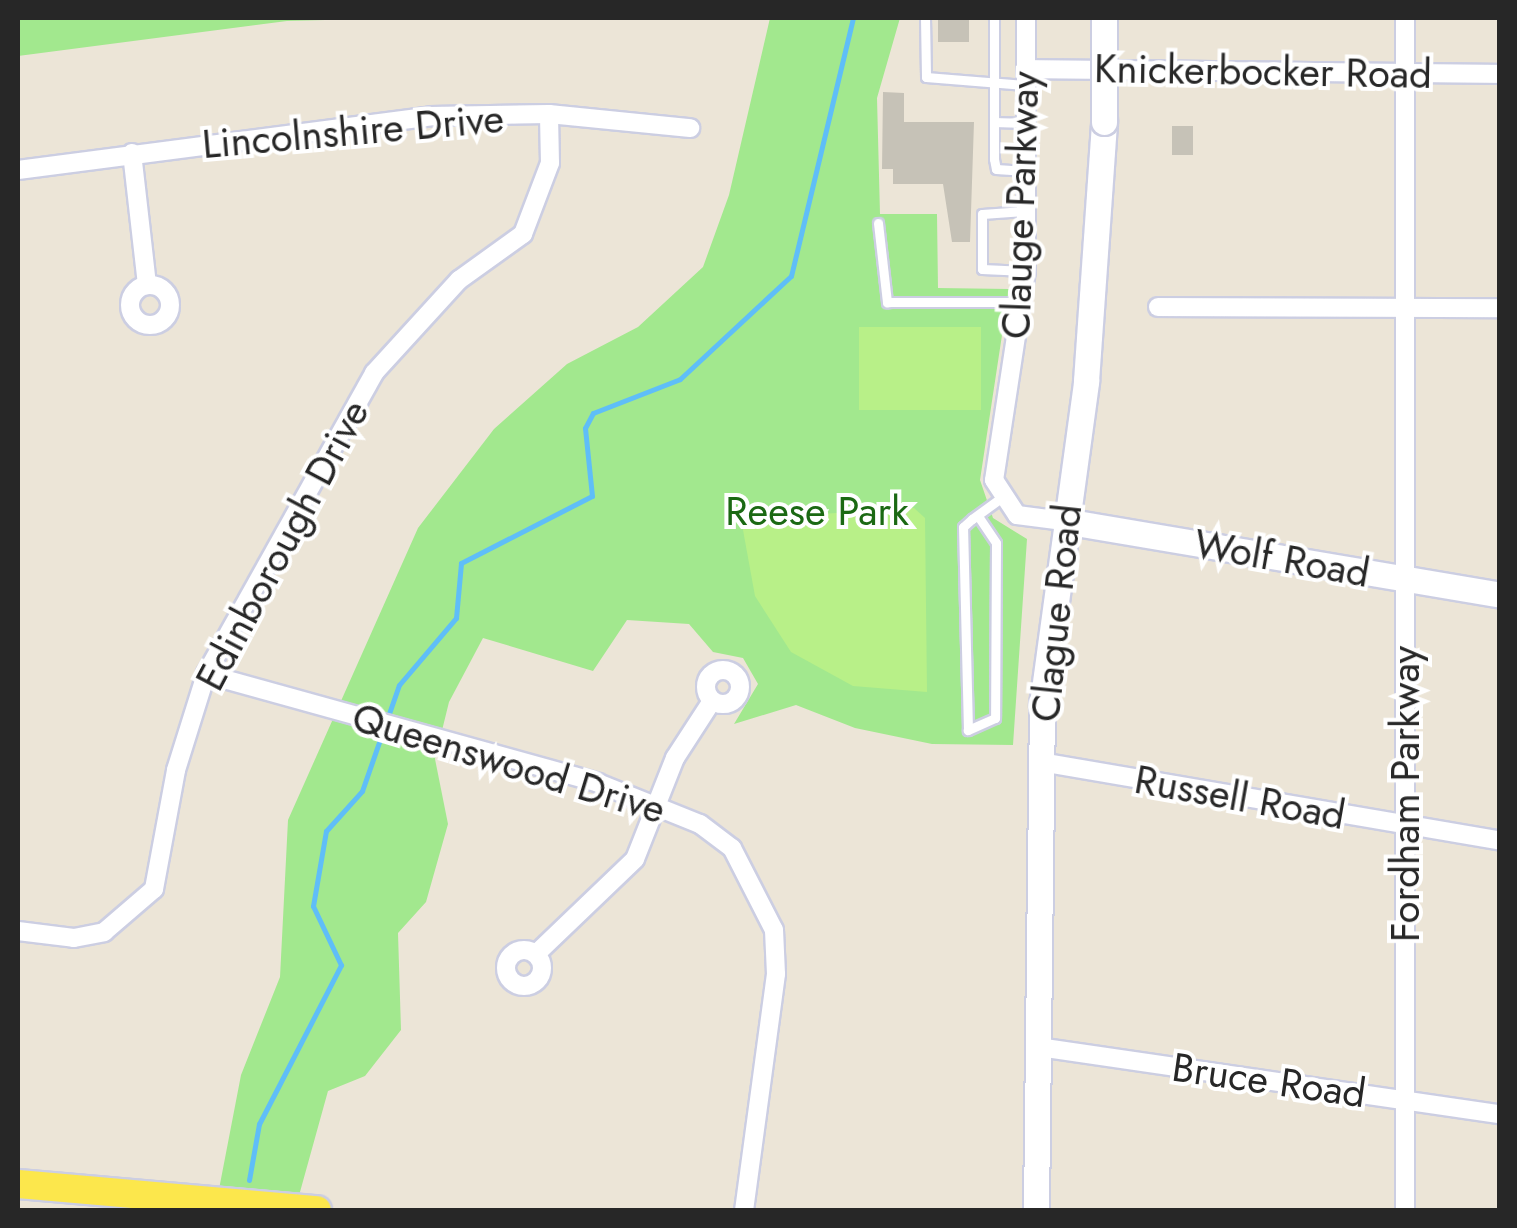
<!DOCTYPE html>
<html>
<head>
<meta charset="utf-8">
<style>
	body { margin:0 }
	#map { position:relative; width:1517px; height:1228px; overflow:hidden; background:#ece5d7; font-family:Jost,sans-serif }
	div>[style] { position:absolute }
	.green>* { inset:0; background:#a2e88e }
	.pitch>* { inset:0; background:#b8f088; transform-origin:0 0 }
	.stream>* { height:5px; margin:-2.5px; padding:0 2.5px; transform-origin:2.5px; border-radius:2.5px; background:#5fbef8 }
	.building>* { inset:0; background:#c6c2b7; transform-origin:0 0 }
	.roads { filter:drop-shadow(2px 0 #cccee2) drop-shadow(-2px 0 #cccee2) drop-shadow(0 2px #cccee2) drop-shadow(0 -2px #cccee2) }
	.lane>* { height:9px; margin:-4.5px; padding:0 4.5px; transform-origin:4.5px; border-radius:4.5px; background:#fff }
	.street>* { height:18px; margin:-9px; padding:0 9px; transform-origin:9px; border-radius:9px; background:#fff }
	.street>.ring { margin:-9px; padding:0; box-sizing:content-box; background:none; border:18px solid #fff; border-radius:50% }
	.secondary>* { height:25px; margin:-12.5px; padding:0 12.5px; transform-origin:12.5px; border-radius:12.5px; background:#fff }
	.primary>* { height:28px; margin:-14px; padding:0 14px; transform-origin:14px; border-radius:14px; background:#fce74c }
	.bridges { filter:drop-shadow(2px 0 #cccee2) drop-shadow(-2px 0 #cccee2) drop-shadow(0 2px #cccee2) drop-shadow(0 -2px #cccee2) }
	.secondary-bridge>* { height:25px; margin:-12.5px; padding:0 12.5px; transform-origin:12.5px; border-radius:12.5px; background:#fff }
	span { translate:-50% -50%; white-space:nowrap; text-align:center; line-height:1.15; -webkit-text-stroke:8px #fff; paint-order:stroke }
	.street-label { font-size:40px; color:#272727 }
	.park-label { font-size:40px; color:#1b6913 }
	.frame { position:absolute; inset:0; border:20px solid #272727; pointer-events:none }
</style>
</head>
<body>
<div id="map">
	<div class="green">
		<i style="clip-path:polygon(18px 18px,402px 18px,287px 21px,18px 56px)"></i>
		<i style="clip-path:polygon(770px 18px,900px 18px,877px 98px,880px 214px,937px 214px,938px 288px,1009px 289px,980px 480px,993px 518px,1027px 539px,1013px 745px,932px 744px,855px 728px,796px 705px,734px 724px,758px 684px,743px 658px,713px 652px,689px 624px,627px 620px,593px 671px,483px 638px,449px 702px,435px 759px,448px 824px,426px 902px,398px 933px,401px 1030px,365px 1076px,328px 1091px,295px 1210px,215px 1210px,241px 1075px,280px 977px,288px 820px,418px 528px,494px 429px,567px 364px,638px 327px,703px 267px,729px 195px)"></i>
	</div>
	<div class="pitch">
		<i style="left:859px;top:327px;width:122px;height:83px"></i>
		<i style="clip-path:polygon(914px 508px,925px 518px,927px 692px,853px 686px,791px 652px,755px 596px,741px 519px)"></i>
	</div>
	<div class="stream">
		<i style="left:249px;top:1180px;width:57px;rotate:-79.9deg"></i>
		<i style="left:259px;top:1124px;width:179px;rotate:-62.7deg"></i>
		<i style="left:341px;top:965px;width:65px;rotate:-115.4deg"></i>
		<i style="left:313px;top:906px;width:76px;rotate:-80.2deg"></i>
		<i style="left:326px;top:831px;width:54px;rotate:-48deg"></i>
		<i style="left:362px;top:791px;width:112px;rotate:-70.8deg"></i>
		<i style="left:399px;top:685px;width:88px;rotate:-49.6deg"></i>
		<i style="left:456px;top:618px;width:55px;rotate:-84.8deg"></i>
		<i style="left:461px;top:563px;width:147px;rotate:-27.1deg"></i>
		<i style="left:592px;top:496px;width:68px;rotate:-95.9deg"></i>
		<i style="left:585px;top:428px;width:17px;rotate:-62deg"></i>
		<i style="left:593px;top:413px;width:93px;rotate:-21.3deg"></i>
		<i style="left:680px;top:379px;width:151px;rotate:-42.9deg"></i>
		<i style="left:791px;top:276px;width:265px;rotate:-76.5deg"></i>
	</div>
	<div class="building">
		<i style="left:969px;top:18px;width:24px;height:31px;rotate:90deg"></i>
		<i style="clip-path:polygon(883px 92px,904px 93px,904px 122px,974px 122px,970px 242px,952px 242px,943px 184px,893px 184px,893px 169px,882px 169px)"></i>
		<i style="left:1172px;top:126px;width:21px;height:29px"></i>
	</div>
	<div class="roads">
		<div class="lane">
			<i style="left:925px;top:18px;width:59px;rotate:89deg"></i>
			<i style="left:926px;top:77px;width:99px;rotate:4.6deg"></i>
			<i style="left:994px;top:18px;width:141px;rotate:90deg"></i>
			<i style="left:994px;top:159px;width:10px;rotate:79deg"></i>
			<i style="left:996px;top:169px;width:30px;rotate:4deg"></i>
			<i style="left:994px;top:122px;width:31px;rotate:2deg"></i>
			<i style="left:1024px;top:211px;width:42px;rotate:175.9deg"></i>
			<i style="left:982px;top:214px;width:55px;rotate:90deg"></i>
			<i style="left:982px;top:269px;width:44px;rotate:2.6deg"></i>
			<i style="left:878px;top:223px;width:80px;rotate:83.5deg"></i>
			<i style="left:887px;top:302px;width:135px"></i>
			<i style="left:978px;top:516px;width:32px;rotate:56deg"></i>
			<i style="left:996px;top:543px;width:175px;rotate:90.3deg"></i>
			<i style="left:995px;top:718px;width:30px;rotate:156deg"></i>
			<i style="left:968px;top:730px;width:203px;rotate:-91.4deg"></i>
			<i style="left:963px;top:527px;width:12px;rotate:-42deg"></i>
			<i style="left:972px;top:519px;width:34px;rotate:-36deg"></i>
		</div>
		<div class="street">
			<i style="left:1026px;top:18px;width:253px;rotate:90deg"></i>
			<i style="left:1026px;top:271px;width:211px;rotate:98.7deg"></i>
			<i style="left:994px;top:480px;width:42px;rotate:56.7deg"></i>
			<i style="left:1017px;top:515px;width:47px;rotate:7.3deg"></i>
			<i style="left:1405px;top:18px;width:1192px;rotate:90deg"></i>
			<i style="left:1026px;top:69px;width:474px;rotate:0.6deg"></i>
			<i style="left:132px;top:153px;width:133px;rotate:83.5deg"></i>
			<i style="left:18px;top:170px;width:417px;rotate:-7.4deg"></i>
			<i style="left:431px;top:116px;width:118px;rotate:-1deg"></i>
			<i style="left:549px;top:114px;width:142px;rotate:5.7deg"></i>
			<i class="ring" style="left:130px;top:285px;width:22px;height:22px"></i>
			<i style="left:1158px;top:307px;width:342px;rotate:0.2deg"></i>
			<i class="ring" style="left:706px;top:670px;width:16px;height:16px"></i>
			<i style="left:206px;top:674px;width:407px;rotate:15.5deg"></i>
			<i style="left:598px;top:783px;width:110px;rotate:21.9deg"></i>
			<i style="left:700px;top:824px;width:40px;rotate:37deg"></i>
			<i style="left:732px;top:848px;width:92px;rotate:62.9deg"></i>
			<i style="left:774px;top:930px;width:44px;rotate:87.4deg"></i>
			<i style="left:776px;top:974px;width:238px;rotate:97.7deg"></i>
			<i style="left:1040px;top:762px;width:467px;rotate:9.7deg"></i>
			<i style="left:18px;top:931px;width:56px;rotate:7.1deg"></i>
			<i style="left:74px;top:938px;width:31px;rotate:-11deg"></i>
			<i style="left:104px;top:932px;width:66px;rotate:-40.7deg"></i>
			<i style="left:154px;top:889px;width:121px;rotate:-79.5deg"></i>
			<i style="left:176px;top:770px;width:101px;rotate:-72.6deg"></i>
			<i style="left:206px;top:674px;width:345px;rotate:-60.8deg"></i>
			<i style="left:374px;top:373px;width:126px;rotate:-47.6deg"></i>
			<i style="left:459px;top:280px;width:79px;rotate:-35.7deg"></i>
			<i style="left:523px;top:234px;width:76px;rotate:-69.2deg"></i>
			<i style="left:550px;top:163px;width:49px;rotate:-91.2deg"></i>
			<i class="ring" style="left:506px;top:950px;width:18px;height:18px"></i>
			<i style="left:536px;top:954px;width:137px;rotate:-43.8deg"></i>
			<i style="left:635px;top:859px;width:109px;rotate:-68.4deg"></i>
			<i style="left:675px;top:758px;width:68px;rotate:-57deg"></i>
			<i style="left:1038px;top:1047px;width:467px;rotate:8.3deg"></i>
		</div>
		<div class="secondary">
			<i style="left:1064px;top:521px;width:442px;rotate:9.6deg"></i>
			<i style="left:1036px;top:1210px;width:506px;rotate:-89.32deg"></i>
			<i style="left:1042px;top:704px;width:326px;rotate:-82.2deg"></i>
			<i style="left:1086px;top:381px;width:260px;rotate:-86deg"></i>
		</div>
		<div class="primary">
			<i style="left:18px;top:1184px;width:300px;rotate:5deg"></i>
		</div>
	</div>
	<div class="bridges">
		<div class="secondary-bridge">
			<i style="left:1104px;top:122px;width:104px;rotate:-90deg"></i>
		</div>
	</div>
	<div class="street-label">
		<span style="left:1263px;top:71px;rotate:1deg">Knickerbocker Road</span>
		<span style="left:353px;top:131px;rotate:-5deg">Lincolnshire Drive</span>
		<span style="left:1020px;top:205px;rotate:-88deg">Clauge Parkway</span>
		<span style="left:282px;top:545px;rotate:-62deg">Edinborough Drive</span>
		<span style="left:1282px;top:558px;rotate:10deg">Wolf Road</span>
		<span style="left:1056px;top:613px;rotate:-84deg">Clague Road</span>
		<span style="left:509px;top:763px;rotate:17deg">Queenswood Drive</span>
		<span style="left:1405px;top:794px;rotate:-90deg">Fordham Parkway</span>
		<span style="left:1240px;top:797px;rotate:10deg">Russell Road</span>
		<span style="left:1269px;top:1080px;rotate:8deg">Bruce Road</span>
	</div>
	<div class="park-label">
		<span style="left:817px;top:511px">Reese Park</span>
	</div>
	<div class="frame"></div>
</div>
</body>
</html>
